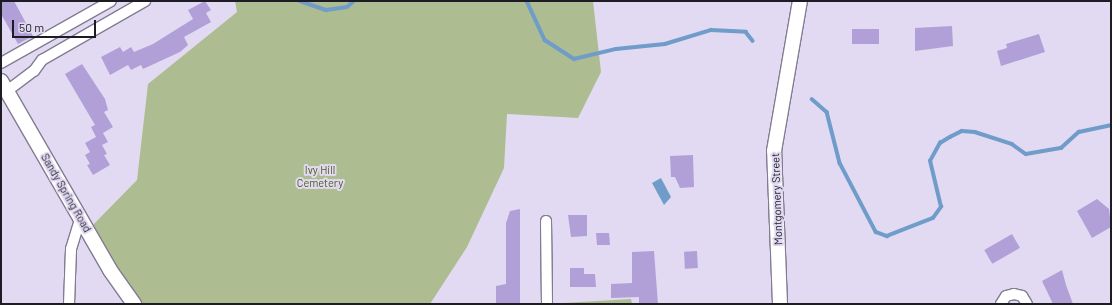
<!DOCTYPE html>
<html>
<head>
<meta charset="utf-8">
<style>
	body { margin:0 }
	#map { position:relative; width:1112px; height:305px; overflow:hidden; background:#e1daf2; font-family:Barlow,sans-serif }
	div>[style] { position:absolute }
	.green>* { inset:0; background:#aebd91 }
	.water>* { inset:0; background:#709cc9 }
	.stream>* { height:3.5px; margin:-1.75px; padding:0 1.75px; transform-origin:1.75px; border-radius:1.75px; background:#709cc9 }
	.building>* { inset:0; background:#b1a0d8; transform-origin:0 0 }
	.roads { filter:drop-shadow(1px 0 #827c91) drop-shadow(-1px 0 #827c91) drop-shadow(0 1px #827c91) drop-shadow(0 -1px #827c91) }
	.street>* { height:10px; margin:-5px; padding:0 5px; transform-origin:5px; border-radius:5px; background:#fff }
	.secondary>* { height:14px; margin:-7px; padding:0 7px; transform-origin:7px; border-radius:7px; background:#fff }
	span { translate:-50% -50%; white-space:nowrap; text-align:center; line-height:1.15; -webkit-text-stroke:4px #e1daf2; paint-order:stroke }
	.park-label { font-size:11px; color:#4b5c1e }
	.street-label { font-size:11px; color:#1d1b23 }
	.frame { position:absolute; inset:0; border:2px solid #1d1b23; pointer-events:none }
	.scale { position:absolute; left:12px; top:20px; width:84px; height:18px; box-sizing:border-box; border:2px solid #1d1b23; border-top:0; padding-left:5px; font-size:12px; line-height:14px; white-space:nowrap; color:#1d1b23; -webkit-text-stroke:3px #e1daf2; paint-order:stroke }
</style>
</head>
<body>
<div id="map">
	<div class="green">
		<i style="clip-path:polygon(235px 1px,593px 1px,601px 72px,578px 118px,507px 114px,504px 168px,467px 247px,430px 304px,134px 304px,88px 230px,137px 180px,148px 84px,237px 12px)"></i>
		<i style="clip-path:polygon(631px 299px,632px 304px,547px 304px)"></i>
	</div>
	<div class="water">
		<i style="clip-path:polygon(661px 178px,671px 197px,664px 205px,652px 183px)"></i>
	</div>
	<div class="stream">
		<i style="left:300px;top:1px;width:28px;rotate:19deg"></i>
		<i style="left:326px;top:10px;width:21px;rotate:-8deg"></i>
		<i style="left:347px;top:7px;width:9px;rotate:-41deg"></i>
		<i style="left:527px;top:1px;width:43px;rotate:65.2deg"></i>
		<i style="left:545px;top:40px;width:35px;rotate:33deg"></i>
		<i style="left:574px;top:59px;width:43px;rotate:-13.4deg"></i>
		<i style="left:616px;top:49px;width:49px;rotate:-5.8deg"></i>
		<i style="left:665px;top:44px;width:48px;rotate:-16.9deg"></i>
		<i style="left:711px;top:30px;width:35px;rotate:3deg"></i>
		<i style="left:746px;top:32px;width:11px;rotate:52deg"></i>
		<i style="left:812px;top:99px;width:20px;rotate:41deg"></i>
		<i style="left:827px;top:112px;width:53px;rotate:75.7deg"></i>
		<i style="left:840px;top:163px;width:78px;rotate:62.4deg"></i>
		<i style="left:876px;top:232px;width:12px;rotate:20deg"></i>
		<i style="left:887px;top:236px;width:49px;rotate:-21.4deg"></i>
		<i style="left:933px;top:218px;width:14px;rotate:-54deg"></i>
		<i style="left:941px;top:207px;width:47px;rotate:-103.4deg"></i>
		<i style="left:930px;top:161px;width:21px;rotate:-61deg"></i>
		<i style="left:940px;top:143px;width:12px;rotate:-31deg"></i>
		<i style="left:950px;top:137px;width:13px;rotate:-27deg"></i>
		<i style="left:962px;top:131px;width:13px;rotate:4deg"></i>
		<i style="left:975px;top:132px;width:39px;rotate:18deg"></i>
		<i style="left:1012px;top:144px;width:17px;rotate:36deg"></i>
		<i style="left:1026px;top:154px;width:36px;rotate:-10deg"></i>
		<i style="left:1061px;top:148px;width:24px;rotate:-42deg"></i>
		<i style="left:1079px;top:132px;width:33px;rotate:-12deg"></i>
	</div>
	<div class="building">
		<i style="clip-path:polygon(1px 1px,14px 1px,33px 36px,18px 44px,1px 14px)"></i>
		<i style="clip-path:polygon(205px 1px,211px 10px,206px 13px,211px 22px,184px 37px,188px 45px,180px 52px,143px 69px,141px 65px,131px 70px,128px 65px,110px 75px,101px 57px,120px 47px,123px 52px,131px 47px,134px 52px,153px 44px,193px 19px,188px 10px)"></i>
		<i style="clip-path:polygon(952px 26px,953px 46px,915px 51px,915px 28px)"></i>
		<i style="left:852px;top:29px;width:27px;height:15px"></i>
		<i style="clip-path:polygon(1039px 34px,1045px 52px,1001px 66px,997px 51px,1007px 48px,1006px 44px)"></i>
		<i style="clip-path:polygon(82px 64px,105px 99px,108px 110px,104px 112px,113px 127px,103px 133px,108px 142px,102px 145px,107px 154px,104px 155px,110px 165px,93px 175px,87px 165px,90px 164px,85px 155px,90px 152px,85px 143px,96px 137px,91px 127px,95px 125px,65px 74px)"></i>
		<i style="clip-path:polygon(693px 155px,694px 187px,680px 188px,675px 177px,671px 177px,670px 156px)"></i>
		<i style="clip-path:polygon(1097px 199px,1109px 209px,1111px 227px,1092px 238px,1077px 211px)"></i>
		<i style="clip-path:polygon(520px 209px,520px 303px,496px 303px,496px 286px,506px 284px,506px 223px,510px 211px)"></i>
		<i style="clip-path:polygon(568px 215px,587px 215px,587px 236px,571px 237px)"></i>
		<i style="clip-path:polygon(596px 233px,609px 233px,610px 245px,597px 245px)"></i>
		<i style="left:1012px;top:234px;width:16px;height:32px;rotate:60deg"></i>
		<i style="clip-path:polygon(654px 251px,658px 304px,639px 304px,639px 297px,611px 298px,611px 284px,632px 283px,632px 252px)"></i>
		<i style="left:697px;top:251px;width:17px;height:13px;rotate:87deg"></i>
		<i style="clip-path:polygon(570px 268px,584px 268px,584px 274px,595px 274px,596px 287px,570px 287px)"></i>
		<i style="clip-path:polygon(1062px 270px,1066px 285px,1073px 304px,1053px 304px,1042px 281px)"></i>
	</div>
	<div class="roads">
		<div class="street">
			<i style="left:1px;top:63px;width:126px;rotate:-29.4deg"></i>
			<i style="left:7px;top:91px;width:34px;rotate:-37deg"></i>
			<i style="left:34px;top:71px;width:14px;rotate:-54deg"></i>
			<i style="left:42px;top:60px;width:119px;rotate:-29.8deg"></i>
			<i style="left:546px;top:221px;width:83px;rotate:89.3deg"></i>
			<i style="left:69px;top:304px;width:55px;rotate:-87.9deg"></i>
			<i style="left:71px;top:249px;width:34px;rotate:-73deg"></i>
			<i style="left:1001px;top:304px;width:9px;rotate:-58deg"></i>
			<i style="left:1006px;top:296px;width:8px;rotate:-14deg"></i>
			<i style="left:1014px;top:294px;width:8px;rotate:14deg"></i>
			<i style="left:1022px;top:296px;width:9px;rotate:58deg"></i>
		</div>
		<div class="secondary">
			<i style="left:1px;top:81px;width:218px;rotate:60deg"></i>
			<i style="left:110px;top:270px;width:42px;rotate:54.8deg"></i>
			<i style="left:780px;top:304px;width:153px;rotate:-92.2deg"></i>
			<i style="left:774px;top:151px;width:152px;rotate:-80.2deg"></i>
		</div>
	</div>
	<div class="park-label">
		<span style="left:320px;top:177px">Ivy Hill<br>Cemetery</span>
	</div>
	<div class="street-label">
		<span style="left:66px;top:193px;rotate:60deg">Sandy Spring Road</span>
		<span style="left:777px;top:199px;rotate:-92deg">Montgomery Street</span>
	</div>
	<div class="frame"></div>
	<div class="scale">50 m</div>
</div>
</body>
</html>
